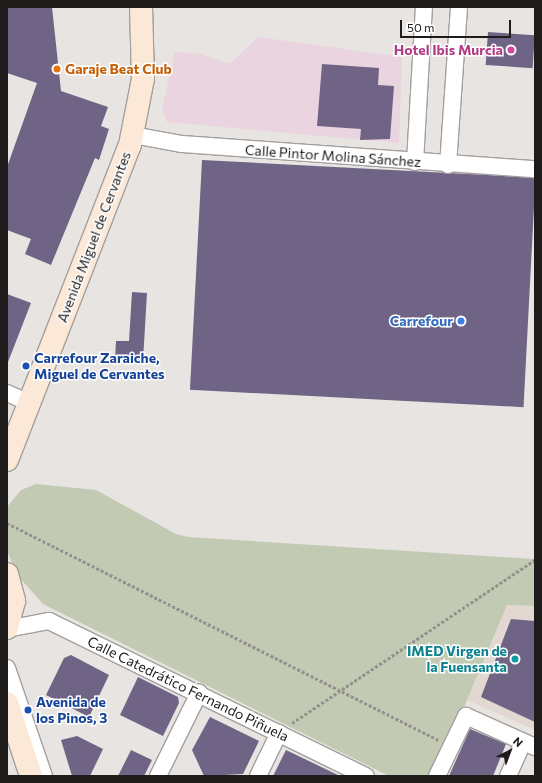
<!DOCTYPE html>
<html>
<head>
<meta charset="utf-8">
<style>
	body { margin:0 }
	#map { position:relative; width:542px; height:783px; overflow:hidden; background:#e8e4e1; font-family:Commissioner,sans-serif }
	div>[style] { position:absolute }
	.built>* { inset:0; background:#e3d8d1 }
	.industrial>* { inset:0; background:#ead4e0 }
	.green>* { inset:0; background:#c2cab3 }
	.building>* { inset:0; background:#706486; transform-origin:0 0 }
	.path>* { height:2.5px; margin-top:-1.25px; transform-origin:0; background:repeating-linear-gradient(90deg,#94908e 0 3px,transparent 0 5px) }
	.roads { filter:drop-shadow(1px 0 #a39f9d) drop-shadow(-1px 0 #a39f9d) drop-shadow(0 1px #a39f9d) drop-shadow(0 -1px #a39f9d) }
	.minor>* { height:16px; margin:-8px; padding:0 8px; transform-origin:8px; border-radius:8px; background:#fff }
	.secondary>* { height:22px; margin:-11px; padding:0 11px; transform-origin:11px; border-radius:11px; background:#fce8d7 }
	.dots>* { width:11px; height:11px; translate:-50% -50%; box-sizing:border-box; border:2px solid #fff; border-radius:50% }
	span { translate:-50% -50%; white-space:nowrap; text-align:center; line-height:1.15; -webkit-text-stroke:3px #fff; paint-order:stroke }
	.hotel-label { font-size:14px; color:#b23c85; font-weight:700 }
	.right { translate:-100% -50%; text-align:right }
	.food-label { font-size:14px; color:#c56008; font-weight:700 }
	.left { translate:0 -50%; text-align:left }
	.street-label { font-size:14px; color:#1e1c1b }
	.shop-label { font-size:14px; color:#366cbe; font-weight:700 }
	.transit-label { font-size:14px; color:#164399; font-weight:700 }
	.culture-label { font-size:14px; color:#0d838f; font-weight:700 }
	.frame { position:absolute; inset:0; border:8px solid #1e1c1b; pointer-events:none }
	.north { position:absolute; left:490px; top:731px; width:40px; height:40px; -webkit-text-stroke:3px #fff; paint-order:stroke; rotate:42deg; font-size:11px; font-weight:700; line-height:16px; text-align:center; color:#1e1c1b }
	.north::after { content:''; display:block; margin:auto; width:14px; height:18px; background:#1e1c1b; clip-path:polygon(50% 0,100% 100%,50% 72%,0 100%) }
	.scale { position:absolute; left:400px; top:20px; width:111px; height:18px; box-sizing:border-box; border:2px solid #1e1c1b; border-top:0; padding-left:5px; font-size:12px; line-height:14px; white-space:nowrap; color:#1e1c1b; -webkit-text-stroke:3px #fff; paint-order:stroke }
</style>
</head>
<body>
<div id="map">
	<div class="built">
		<i style="clip-path:polygon(507px 604px,535px 606px,535px 730px,467px 700px)"></i>
	</div>
	<div class="industrial">
		<i style="clip-path:polygon(258px 37px,402px 57px,399px 143px,167px 122px,162px 108px,175px 52px,200px 54px,230px 64px)"></i>
	</div>
	<div class="green">
		<i style="clip-path:polygon(36px 484px,96px 490px,176px 534px,188px 537px,535px 559px,535px 606px,507px 605px,435px 776px,389px 776px,43px 604px,18px 576px,7px 551px,7px 507px,21px 490px)"></i>
	</div>
	<div class="building">
		<i style="clip-path:polygon(7px 7px,52px 7px,61px 91px,108px 107px,101px 126px,109px 129px,99px 160px,95px 158px,51px 265px,25px 254px,31px 239px,7px 230px,7px 167px,37px 83px,7px 73px)"></i>
		<i style="left:488px;top:32px;width:47px;height:33px;rotate:4deg"></i>
		<i style="clip-path:polygon(322px 64px,379px 68px,378px 85px,394px 86px,390px 139px,360px 140px,361px 129px,317px 126px)"></i>
		<i style="left:202px;top:160px;width:334px;height:230px;rotate:3deg"></i>
		<i style="clip-path:polygon(132px 292px,147px 293px,143px 361px,115px 360px,116px 341px,129px 341px)"></i>
		<i style="clip-path:polygon(7px 294px,31px 303px,8px 362px,7px 362px)"></i>
		<i style="clip-path:polygon(511px 619px,535px 621px,535px 722px,481px 697px)"></i>
		<i style="clip-path:polygon(71px 655px,109px 675px,89px 717px,46px 695px,64px 658px)"></i>
		<i style="clip-path:polygon(138px 677px,178px 697px,179px 703px,163px 736px,120px 715px)"></i>
		<i style="clip-path:polygon(210px 717px,259px 741px,243px 774px,204px 776px,192px 750px)"></i>
		<i style="clip-path:polygon(470px 729px,506px 744px,493px 776px,449px 776px)"></i>
		<i style="clip-path:polygon(77px 736px,103px 749px,90px 776px,72px 776px,61px 740px)"></i>
		<i style="clip-path:polygon(131px 750px,152px 760px,144px 776px,118px 776px)"></i>
		<i style="clip-path:polygon(286px 750px,340px 776px,273px 776px)"></i>
	</div>
	<div class="path">
		<i style="left:7px;top:523px;width:483px;rotate:26.7deg"></i>
		<i style="left:292px;top:723px;width:293px;rotate:-33.9deg"></i>
	</div>
	<div class="roads">
		<div class="minor">
			<i style="left:133px;top:135px;width:50px;rotate:10.4deg"></i>
			<i style="left:182px;top:144px;width:354px;rotate:4.1deg"></i>
			<i style="left:415px;top:162px;width:155px;rotate:-86.7deg"></i>
			<i style="left:448px;top:165px;width:158px;rotate:-86deg"></i>
			<i style="left:7px;top:393px;width:24px;rotate:24deg"></i>
			<i style="left:7px;top:629px;width:43px;rotate:-10.8deg"></i>
			<i style="left:49px;top:621px;width:353px;rotate:26.1deg"></i>
			<i style="left:7px;top:668px;width:114px;rotate:71.1deg"></i>
			<i style="left:158px;top:776px;width:93px;rotate:-63.7deg"></i>
			<i style="left:258px;top:776px;width:48px;rotate:-64deg"></i>
			<i style="left:437px;top:776px;width:67px;rotate:-64.2deg"></i>
			<i style="left:466px;top:716px;width:76px;rotate:24.2deg"></i>
			<i style="left:508px;top:776px;width:37px;rotate:-66deg"></i>
		</div>
		<div class="secondary">
			<i style="left:7px;top:460px;width:338px;rotate:-68.7deg"></i>
			<i style="left:130px;top:145px;width:67px;rotate:-78.9deg"></i>
			<i style="left:143px;top:79px;width:72px;rotate:-91.6deg"></i>
			<i style="left:7px;top:574px;width:28px;rotate:75deg"></i>
			<i style="left:14px;top:601px;width:28px;rotate:105deg"></i>
			<i style="left:7px;top:703px;width:77px;rotate:71.8deg"></i>
		</div>
	</div>
	<div class="dots">
		<i style="left:511px;top:50px;background:#d1479c"></i>
		<i style="left:57px;top:69px;background:#e8710a"></i>
		<i style="left:461px;top:321px;background:#3f7fe0"></i>
		<i style="left:26px;top:366px;background:#1a4fb4"></i>
		<i style="left:515px;top:659px;background:#0f9aa8"></i>
		<i style="left:28px;top:710px;background:#1a4fb4"></i>
	</div>
	<div class="hotel-label">
		<span class="right" style="left:503px;top:50px">Hotel Ibis Murcia</span>
	</div>
	<div class="food-label">
		<span class="left" style="left:65px;top:69px">Garaje Beat Club</span>
	</div>
	<div class="street-label">
		<span style="left:333px;top:156px;rotate:4deg">Calle Pintor Molina Sánchez</span>
		<span style="left:94px;top:237px;rotate:-69deg">Avenida Miguel de Cervantes</span>
		<span style="left:188px;top:689px;rotate:26deg">Calle Catedrático Fernando Piñuela</span>
	</div>
	<div class="shop-label">
		<span class="right" style="left:453px;top:321px">Carrefour</span>
	</div>
	<div class="transit-label">
		<span class="left" style="left:34px;top:366px">Carrefour Zaraiche,<br>Miguel de Cervantes</span>
		<span class="left" style="left:36px;top:710px">Avenida de<br>los Pinos, 3</span>
	</div>
	<div class="culture-label">
		<span class="right" style="left:507px;top:659px">IMED Virgen de<br>la Fuensanta</span>
	</div>
	<div class="frame"></div>
	<div class="north">N</div>
	<div class="scale">50 m</div>
</div>
</body>
</html>
